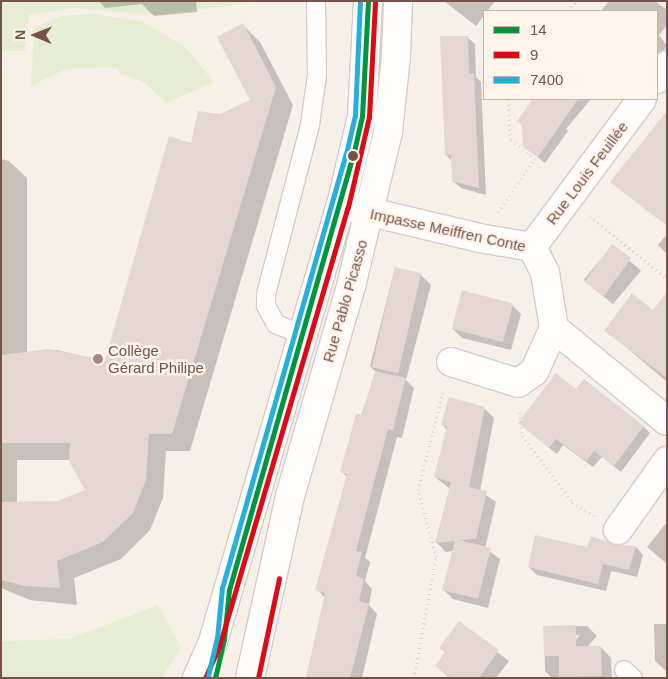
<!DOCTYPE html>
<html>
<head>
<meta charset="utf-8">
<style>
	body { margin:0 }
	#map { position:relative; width:668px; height:679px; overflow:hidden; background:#f7f0e9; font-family:Arial,sans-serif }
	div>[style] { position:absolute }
	.green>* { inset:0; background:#e6edd3 }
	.shadow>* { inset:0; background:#0003; transform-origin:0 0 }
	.building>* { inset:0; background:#e4d7d1; transform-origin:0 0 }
	.path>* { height:3px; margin-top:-1.5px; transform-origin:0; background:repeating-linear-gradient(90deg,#dad0cc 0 1px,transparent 0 5px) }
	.roads { filter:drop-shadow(1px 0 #d6cbc6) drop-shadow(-1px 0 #d6cbc6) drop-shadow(0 1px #d6cbc6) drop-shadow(0 -1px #d6cbc6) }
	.service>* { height:18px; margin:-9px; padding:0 9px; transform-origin:9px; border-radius:9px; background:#fefdfc }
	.minor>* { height:28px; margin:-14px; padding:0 14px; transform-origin:14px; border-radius:14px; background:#fefdfc }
	.tertiary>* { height:28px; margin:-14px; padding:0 14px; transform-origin:14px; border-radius:14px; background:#fefdfc }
	.bus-1>* { height:5px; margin:-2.5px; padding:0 2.5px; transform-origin:2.5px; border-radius:2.5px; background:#009640 }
	.bus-2>* { height:5px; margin:-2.5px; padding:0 2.5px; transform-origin:2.5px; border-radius:2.5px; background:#e30613 }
	.bus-3>* { height:5px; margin:-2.5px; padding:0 2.5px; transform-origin:2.5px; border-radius:2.5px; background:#24b0d9 }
	.dots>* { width:14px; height:14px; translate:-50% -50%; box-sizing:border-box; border:2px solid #fff4ea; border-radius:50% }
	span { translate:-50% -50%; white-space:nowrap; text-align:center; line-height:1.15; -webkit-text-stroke:5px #fff4ea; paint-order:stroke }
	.street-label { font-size:15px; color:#765248 }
	.poi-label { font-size:15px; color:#765248 }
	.left { translate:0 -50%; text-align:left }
	.frame { position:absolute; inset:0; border:2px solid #765248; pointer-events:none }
	.legend { position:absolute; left:483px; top:10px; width:175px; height:90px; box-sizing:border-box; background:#fff4ea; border:1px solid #c8b3a9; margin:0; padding:6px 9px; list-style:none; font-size:15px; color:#765248 }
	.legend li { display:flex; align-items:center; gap:10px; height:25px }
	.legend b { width:25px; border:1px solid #c8b3a9 }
	.north { position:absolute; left:10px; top:10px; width:50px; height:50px; -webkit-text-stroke:4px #fff4ea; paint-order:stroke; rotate:271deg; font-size:14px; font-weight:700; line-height:20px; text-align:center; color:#765248 }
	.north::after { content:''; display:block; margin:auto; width:18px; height:22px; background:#765248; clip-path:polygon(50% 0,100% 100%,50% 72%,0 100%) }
</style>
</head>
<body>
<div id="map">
	<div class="green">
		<i style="clip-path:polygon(1px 1px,266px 1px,155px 15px,74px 8px,29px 15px,25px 51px,1px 51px)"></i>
		<i style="clip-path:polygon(93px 14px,141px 21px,185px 47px,214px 82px,166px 103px,144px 82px,119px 73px,118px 69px,107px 67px,66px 69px,31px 86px,34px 28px,61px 16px)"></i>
		<i style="clip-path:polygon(158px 605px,181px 647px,162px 678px,1px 678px,1px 641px,69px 639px)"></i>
	</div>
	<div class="shadow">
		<i style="clip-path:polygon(99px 1px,196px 1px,197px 12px,154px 16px,142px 4px,105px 8px)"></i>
		<i style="clip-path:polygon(444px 1px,495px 1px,476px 26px)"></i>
		<i style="clip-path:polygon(609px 1px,655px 1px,667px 10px,667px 25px,659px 35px,667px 46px,657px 59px,657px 11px,601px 11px)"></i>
		<i style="clip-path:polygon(evenodd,243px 25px,260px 42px,293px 105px,190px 451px,166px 451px,163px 498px,150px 530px,121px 559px,74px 578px,77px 605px,30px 600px,1px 588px,1px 159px,9px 161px,27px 178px,27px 353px,57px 350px,106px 362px,192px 145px,220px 115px,251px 101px,243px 25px,17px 460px,70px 460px,87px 491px,58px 502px,17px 503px,17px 460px)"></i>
		<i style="clip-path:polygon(467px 37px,475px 44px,476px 77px,481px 82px,486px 195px,461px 188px,453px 181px,452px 161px,446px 155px)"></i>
		<i style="clip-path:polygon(530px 99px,591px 99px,566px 129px,568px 131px,545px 163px,524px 146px,533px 102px)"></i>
		<i style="clip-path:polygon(667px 234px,667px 254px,658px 245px)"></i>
		<i style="left:612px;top:246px;width:38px;height:44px;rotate:40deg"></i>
		<i style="clip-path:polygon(395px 268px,421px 275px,431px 285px,406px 380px,414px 388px,402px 438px,397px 437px,365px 558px,370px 562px,365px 581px,372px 589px,369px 605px,377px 614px,362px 678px,306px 678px,325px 598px,317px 589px,347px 477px,342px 472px,376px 372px,370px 366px)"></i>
		<i style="clip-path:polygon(667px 294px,667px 382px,606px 330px,653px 312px)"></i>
		<i style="clip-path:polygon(512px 305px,521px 314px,511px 350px,462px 338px,453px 329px)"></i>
		<i style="clip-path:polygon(576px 391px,643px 426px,650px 433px,621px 472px,602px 457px,593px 467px,563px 445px,557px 454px,527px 430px)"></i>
		<i style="clip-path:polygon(484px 408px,494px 418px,480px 491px,496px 502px,485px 548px,500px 559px,488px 608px,453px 599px,443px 589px,453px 551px,446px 552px,436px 542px,450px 489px,435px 477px,447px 430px,442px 424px)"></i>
		<i style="clip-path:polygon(667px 522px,667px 564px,647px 547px)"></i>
		<i style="clip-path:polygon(636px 547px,643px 555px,637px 577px,611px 571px,606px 591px,537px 575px,529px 567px,588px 549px)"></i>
		<i style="clip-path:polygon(459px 623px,509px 661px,496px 678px,449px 678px,437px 666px,446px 653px,440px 647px)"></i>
		<i style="clip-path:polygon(654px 624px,667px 624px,667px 672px,655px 661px)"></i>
		<i style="clip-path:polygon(evenodd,587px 626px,597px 636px,587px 647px,601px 647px,611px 658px,612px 678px,552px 678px,545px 671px,544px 627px,587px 626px,576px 635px,580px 635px,573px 643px,571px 641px,576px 635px)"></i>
	</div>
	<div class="building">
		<i style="clip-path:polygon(243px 23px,276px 87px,172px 434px,149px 434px,146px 480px,133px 513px,103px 542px,57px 561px,60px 588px,24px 586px,1px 580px,1px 502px,57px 501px,85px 490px,69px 461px,70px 443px,1px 443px,1px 355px,48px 349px,105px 360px,169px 136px,191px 143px,198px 111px,220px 114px,250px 100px,217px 37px)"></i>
		<i style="clip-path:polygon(440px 36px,468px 36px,469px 74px,474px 73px,479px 188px,452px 181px,451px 155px,445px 156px)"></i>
		<i style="clip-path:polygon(533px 99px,578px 99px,538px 157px,523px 147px,522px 125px,517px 121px)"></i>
		<i style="clip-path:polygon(667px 111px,667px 226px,610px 182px)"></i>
		<i style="left:612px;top:244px;width:24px;height:47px;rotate:36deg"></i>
		<i style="left:395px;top:267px;width:27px;height:103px;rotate:13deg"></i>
		<i style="left:462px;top:290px;width:53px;height:40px;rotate:15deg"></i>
		<i style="clip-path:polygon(667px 292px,667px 378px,604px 331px,632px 293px,653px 310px)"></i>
		<i style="clip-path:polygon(375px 371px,406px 378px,393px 430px,388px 429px,356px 551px,362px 552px,356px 576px,364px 579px,359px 601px,369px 604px,350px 678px,306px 678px,325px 593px,315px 590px,347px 474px,340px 472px,356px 414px,362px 415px)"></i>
		<i style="clip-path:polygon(556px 373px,576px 389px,584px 379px,644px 426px,614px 466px,594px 451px,586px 461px,556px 439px,549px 448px,518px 423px)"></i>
		<i style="clip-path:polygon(449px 397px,485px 407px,469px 487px,487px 491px,476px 539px,459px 540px,491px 548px,478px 599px,442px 590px,455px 541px,435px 543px,451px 482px,434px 477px,447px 426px,441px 425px)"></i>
		<i style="clip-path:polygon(535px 535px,587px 547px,591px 536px,616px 545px,636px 546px,629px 570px,603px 564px,598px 584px,528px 567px)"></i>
		<i style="clip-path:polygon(459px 621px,499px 650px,479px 678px,451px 678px,435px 666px,445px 652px,439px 648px)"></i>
		<i style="clip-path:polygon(576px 625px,576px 646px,601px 646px,602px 676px,559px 677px,559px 656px,544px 656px,543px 626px)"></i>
	</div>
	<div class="path">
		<i style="left:568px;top:11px;width:13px;rotate:-51deg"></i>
		<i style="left:498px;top:212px;width:65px;rotate:-55.1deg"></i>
		<i style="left:535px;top:159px;width:31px;rotate:-143deg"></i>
		<i style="left:510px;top:140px;width:41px;rotate:-91.4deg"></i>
		<i style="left:590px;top:216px;width:99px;rotate:39.3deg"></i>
		<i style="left:520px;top:412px;width:24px;rotate:85deg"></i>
		<i style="left:522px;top:436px;width:83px;rotate:52.9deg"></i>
		<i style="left:572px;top:502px;width:26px;rotate:32deg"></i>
		<i style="left:414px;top:678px;width:123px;rotate:-79.7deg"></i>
		<i style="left:436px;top:557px;width:69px;rotate:-105deg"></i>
		<i style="left:418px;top:490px;width:105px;rotate:-75.7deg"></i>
	</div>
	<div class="roads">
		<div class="service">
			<i style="left:304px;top:335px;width:30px;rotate:-159deg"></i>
			<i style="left:276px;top:324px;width:21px;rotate:-119deg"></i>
			<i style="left:266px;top:306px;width:12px;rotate:-90deg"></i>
			<i style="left:266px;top:294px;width:175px;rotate:-75.4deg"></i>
			<i style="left:310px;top:125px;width:50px;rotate:-82deg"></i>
			<i style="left:317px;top:75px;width:74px;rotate:-90.8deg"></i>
			<i style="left:624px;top:670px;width:12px;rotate:42deg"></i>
		</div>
		<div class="minor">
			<i style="left:657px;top:79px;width:17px;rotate:-54deg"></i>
			<i style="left:341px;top:205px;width:142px;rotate:13.4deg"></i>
			<i style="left:479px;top:238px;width:54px;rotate:9.6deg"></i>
			<i style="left:532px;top:247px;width:29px;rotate:63deg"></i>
			<i style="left:545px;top:273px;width:56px;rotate:80.7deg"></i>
			<i style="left:554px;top:328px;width:146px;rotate:39.5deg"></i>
			<i style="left:532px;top:247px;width:184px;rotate:-53.4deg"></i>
			<i style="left:451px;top:362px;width:70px;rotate:17.4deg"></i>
			<i style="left:518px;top:383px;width:19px;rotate:-35deg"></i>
			<i style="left:534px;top:372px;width:48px;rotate:-65.6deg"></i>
			<i style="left:618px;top:530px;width:85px;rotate:-54.6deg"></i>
		</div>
		<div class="tertiary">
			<i style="left:197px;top:678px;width:36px;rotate:-66deg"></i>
			<i style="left:212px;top:645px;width:459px;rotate:-73.7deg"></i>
			<i style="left:341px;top:205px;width:91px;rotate:-76.7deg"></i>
			<i style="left:362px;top:116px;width:115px;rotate:-87deg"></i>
			<i style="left:250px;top:678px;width:186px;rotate:-77.6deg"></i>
			<i style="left:290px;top:496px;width:223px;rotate:-73.8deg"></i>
			<i style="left:352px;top:282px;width:154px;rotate:-76.5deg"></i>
			<i style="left:388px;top:132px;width:76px;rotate:-84deg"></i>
			<i style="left:396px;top:56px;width:55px;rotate:-87.9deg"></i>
		</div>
	</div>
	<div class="bus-1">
		<i style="left:215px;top:678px;width:40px;rotate:-77deg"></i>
		<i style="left:224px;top:639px;width:49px;rotate:-84.2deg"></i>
		<i style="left:229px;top:590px;width:451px;rotate:-74.1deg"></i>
		<i style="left:353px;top:156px;width:41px;rotate:-77.3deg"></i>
		<i style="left:362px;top:116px;width:115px;rotate:-87deg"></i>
	</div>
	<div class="bus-2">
		<i style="left:205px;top:678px;width:34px;rotate:-66deg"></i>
		<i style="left:219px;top:647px;width:459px;rotate:-73.7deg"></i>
		<i style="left:348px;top:207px;width:92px;rotate:-76.9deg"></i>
		<i style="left:369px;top:117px;width:116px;rotate:-87deg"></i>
		<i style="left:258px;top:678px;width:102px;rotate:-78.1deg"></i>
	</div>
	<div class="bus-3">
		<i style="left:208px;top:676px;width:39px;rotate:-77deg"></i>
		<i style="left:217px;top:638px;width:50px;rotate:-84.3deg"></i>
		<i style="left:222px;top:588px;width:451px;rotate:-74.1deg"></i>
		<i style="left:346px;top:154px;width:40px;rotate:-77deg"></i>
		<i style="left:355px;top:115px;width:114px;rotate:-87.5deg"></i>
	</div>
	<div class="dots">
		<i style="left:353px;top:156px;background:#765248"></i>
		<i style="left:98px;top:359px;background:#a38980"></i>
	</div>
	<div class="street-label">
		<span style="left:587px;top:173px;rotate:-53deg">Rue Louis Feuillée</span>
		<span style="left:448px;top:230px;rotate:12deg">Impasse Meiffren Conte</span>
		<span style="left:345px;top:301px;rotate:-74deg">Rue Pablo Picasso</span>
	</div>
	<div class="poi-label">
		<span class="left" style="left:108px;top:359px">Collège<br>Gérard Philipe</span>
	</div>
	<div class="frame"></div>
	<ul class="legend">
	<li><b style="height:6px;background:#009640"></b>14</li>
	<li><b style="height:6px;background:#e30613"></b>9</li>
	<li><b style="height:6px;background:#24b0d9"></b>7400</li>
	</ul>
	<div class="north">N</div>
</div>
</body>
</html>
